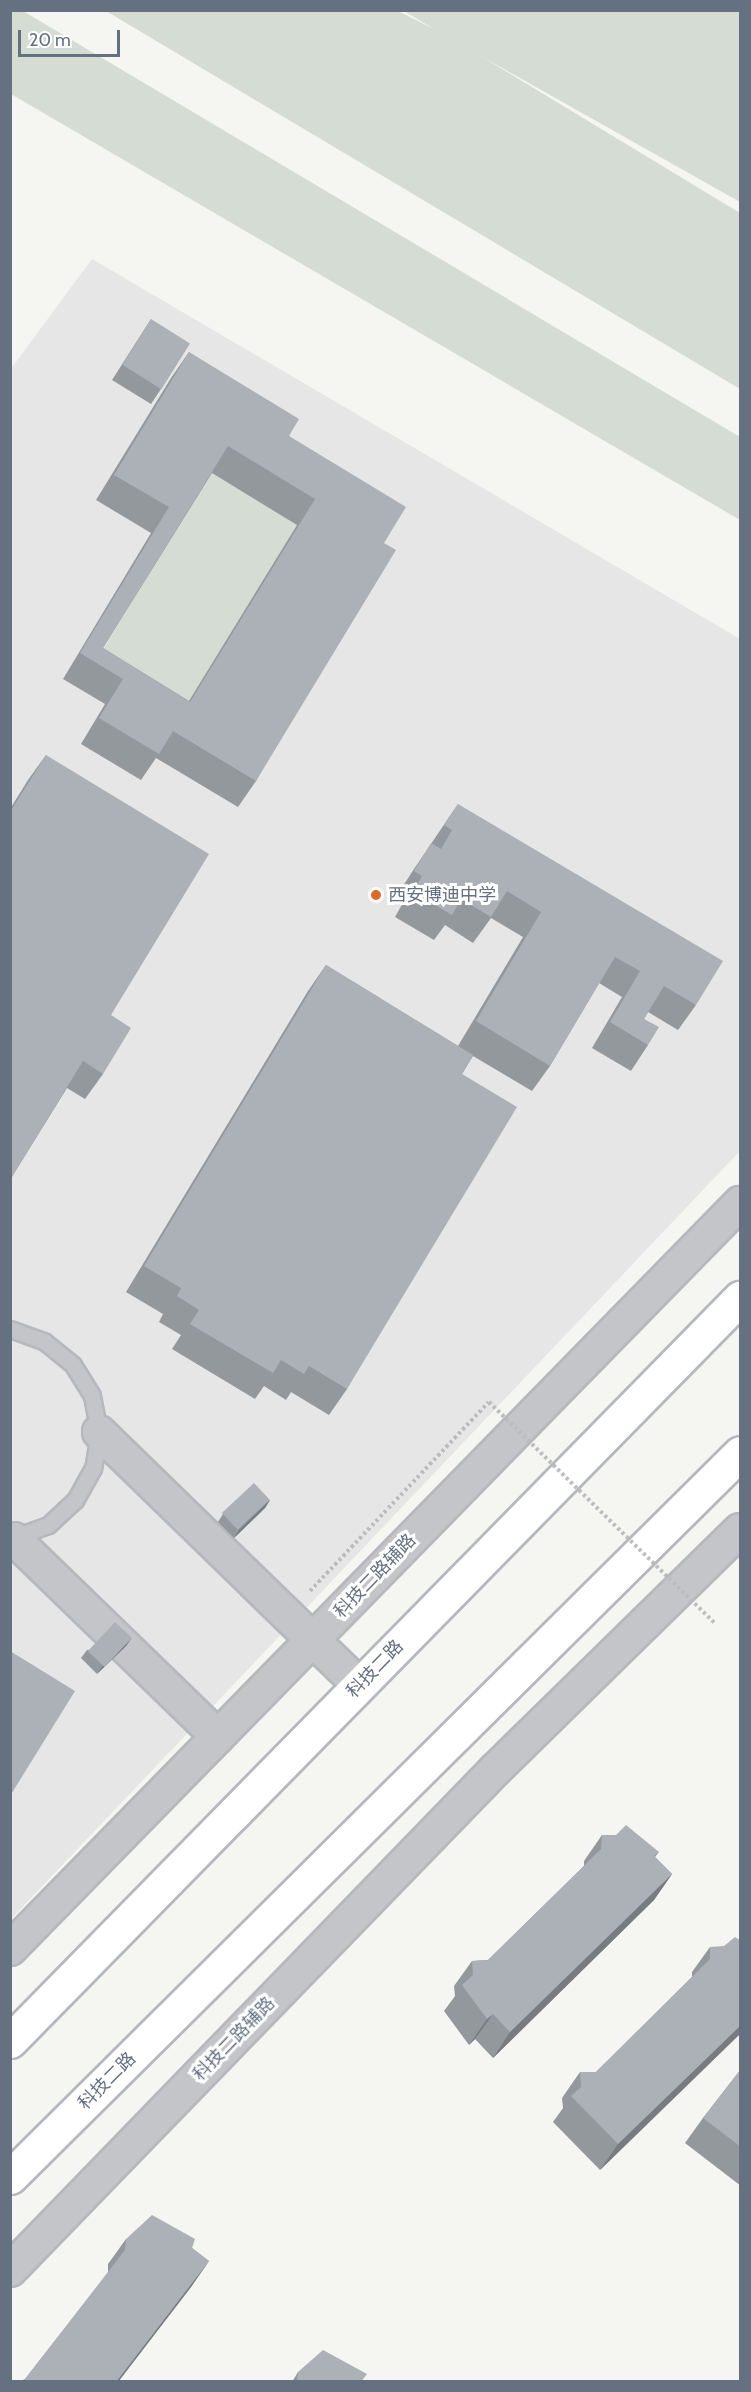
<!DOCTYPE html>
<html>
<head>
<meta charset="utf-8">
<style>
	body { margin:0 }
	#map { position:relative; width:751px; height:2392px; overflow:hidden; background:#f5f5f1; font-family:Cabin,"Noto Sans SC",sans-serif }
	div>[style] { position:absolute }
	.built>* { inset:0; background:#e5e6e5 }
	.green>* { inset:0; background:#d5dcd3; transform-origin:0 0 }
	.path>* { height:4px; margin-top:-2px; transform-origin:0; background:repeating-linear-gradient(90deg,#babcbe 0 3px,transparent 0 6px) }
	.roads { filter:drop-shadow(2px 0 #b5b8bd) drop-shadow(-2px 0 #b5b8bd) drop-shadow(0 2px #b5b8bd) drop-shadow(0 -2px #b5b8bd) }
	.lane>* { height:15px; margin:-7.5px; padding:0 7.5px; transform-origin:7.5px; border-radius:7.5px; background:#c3c5c9 }
	.street>* { height:32px; margin:-16px; padding:0 16px; transform-origin:16px; border-radius:16px; background:#c3c5c9 }
	.secondary>* { height:33px; margin:-16.5px; padding:0 16.5px; transform-origin:16.5px; border-radius:16.5px; background:#fff }
	.path-bridge>* { height:4px; margin-top:-2px; transform-origin:0; background:repeating-linear-gradient(90deg,#babcbe 0 3px,transparent 0 6px) }
	.wall>* { inset:0; background:#93989d }
	.shaded-wall>* { inset:0; background:#787c80 }
	.building>* { inset:0; background:#abb1b7; transform-origin:0 0 }
	.dots>* { width:16px; height:16px; translate:-50% -50%; box-sizing:border-box; border:3px solid #fff; border-radius:50% }
	span { translate:-50% -50%; white-space:nowrap; text-align:center; line-height:1.15; -webkit-text-stroke:6px #fff; paint-order:stroke }
	.poi-label { font-size:18px; color:#657181 }
	.left { translate:0 -50%; text-align:left }
	.street-label { font-size:18px; color:#657181 }
	.frame { position:absolute; inset:0; border:12px solid #657181; pointer-events:none }
	.scale { position:absolute; left:18px; top:30px; width:102px; height:27px; box-sizing:border-box; border:3px solid #657181; border-top:0; padding-left:8px; font-size:18px; line-height:21px; white-space:nowrap; color:#657181; -webkit-text-stroke:4px #fff; paint-order:stroke }
</style>
</head>
<body>
<div id="map">
	<div class="built">
		<i style="clip-path:polygon(92px 259px,740px 639px,740px 1151px,11px 1919px,10px 370px)"></i>
	</div>
	<div class="green">
		<i style="clip-path:polygon(10px 11px,23px 11px,740px 437px,740px 520px,11px 94px)"></i>
		<i style="clip-path:polygon(106px 11px,398px 11px,434px 29px,404px 11px,740px 11px,740px 202px,479px 55px,740px 213px,740px 389px)"></i>
		<i style="left:210px;top:472px;width:102px;height:237px;rotate:31deg"></i>
	</div>
	<div class="path">
		<i style="left:310px;top:1591px;width:260px;rotate:-46.6deg"></i>
	</div>
	<div class="roads">
		<div class="lane">
			<i style="left:10px;top:1329px;width:37px;rotate:20deg"></i>
			<i style="left:45px;top:1342px;width:36px;rotate:39deg"></i>
			<i style="left:73px;top:1365px;width:36px;rotate:58deg"></i>
			<i style="left:92px;top:1396px;width:37px;rotate:79deg"></i>
			<i style="left:99px;top:1432px;width:36px;rotate:99deg"></i>
			<i style="left:93px;top:1468px;width:37px;rotate:119deg"></i>
			<i style="left:75px;top:1500px;width:37px;rotate:137deg"></i>
			<i style="left:48px;top:1525px;width:40px;rotate:159.8deg"></i>
		</div>
		<div class="street">
			<i style="left:99px;top:1432px;width:363px;rotate:44.2deg"></i>
			<i style="left:14px;top:1539px;width:284px;rotate:44.1deg"></i>
			<i style="left:10px;top:1949px;width:1044px;rotate:-45.62deg"></i>
			<i style="left:10px;top:2270px;width:697px;rotate:-45.87deg"></i>
			<i style="left:495px;top:1770px;width:343px;rotate:-44.4deg"></i>
		</div>
		<div class="secondary">
			<i style="left:10px;top:2041px;width:1042px;rotate:-45.51deg"></i>
			<i style="left:10px;top:2177px;width:1028px;rotate:-44.76deg"></i>
		</div>
	</div>
	<div class="path-bridge">
		<i style="left:489px;top:1402px;width:316px;rotate:44.4deg"></i>
	</div>
	<div class="wall">
		<i style="clip-path:polygon(151px 319px,161px 389px,151px 404px,112px 380px)"></i>
		<i style="clip-path:polygon(evenodd,189px 352px,289px 436px,384px 543px,256px 781px,238px 807px,156px 758px,141px 780px,81px 744px,105px 704px,63px 679px,151px 533px,96px 500px,171px 378px,189px 352px,212px 473px,297px 525px,189px 701px,103px 648px,212px 473px)"></i>
		<i style="clip-path:polygon(46px 755px,111px 1015px,103px 1074px,85px 1099px,67px 1088px,10px 1180px,10px 809px,28px 780px)"></i>
		<i style="clip-path:polygon(458px 804px,696px 1005px,678px 1030px,648px 1012px,644px 1019px,648px 1045px,631px 1071px,592px 1048px,622px 997px,599px 983px,550px 1066px,532px 1091px,473px 1056px,462px 1074px,347px 1389px,329px 1415px,291px 1392px,286px 1400px,264px 1386px,255px 1399px,172px 1349px,181px 1335px,159px 1322px,163px 1314px,126px 1292px,308px 991px,326px 965px,458px 1046px,523px 937px,491px 918px,473px 943px,445px 925px,434px 940px,395px 917px,404px 901px,396px 897px,414px 869px)"></i>
		<i style="clip-path:polygon(270px 1500px,265px 1508px,234px 1538px,218px 1522px,223px 1514px)"></i>
		<i style="clip-path:polygon(126px 1646px,97px 1674px,81px 1658px,87px 1650px)"></i>
		<i style="clip-path:polygon(602px 1835px,659px 1852px,655px 1857px,672px 1874px,654px 1900px,493px 2058px,475px 2039px,469px 2045px,444px 2011px,455px 1996px,454px 1986px,472px 1961px,488px 1960px,584px 1866px,584px 1861px)"></i>
		<i style="clip-path:polygon(710px 1947px,741px 2033px,600px 2170px,553px 2122px,563px 2108px,562px 2098px,580px 2072px,596px 2072px,692px 1977px,692px 1972px)"></i>
		<i style="clip-path:polygon(741px 2069px,741px 2186px,685px 2143px,703px 2118px)"></i>
		<i style="clip-path:polygon(126px 2239px,192px 2248px,209px 2261px,191px 2287px,118px 2382px,19px 2382px,25px 2379px,108px 2273px,108px 2264px)"></i>
		<i style="clip-path:polygon(298px 2372px,362px 2382px,292px 2382px)"></i>
	</div>
	<div class="shaded-wall">
		<i style="clip-path:polygon(270px 1500px,265px 1508px,234px 1538px,239px 1530px)"></i>
		<i style="clip-path:polygon(132px 1638px,126px 1646px,97px 1674px,103px 1666px)"></i>
		<i style="clip-path:polygon(672px 1874px,654px 1900px,493px 2058px,510px 2032px)"></i>
		<i style="clip-path:polygon(493px 2014px,475px 2039px,469px 2045px,487px 2019px)"></i>
		<i style="clip-path:polygon(741px 2025px,741px 2033px,600px 2170px,618px 2144px)"></i>
		<i style="clip-path:polygon(209px 2261px,191px 2287px,118px 2382px,116px 2382px)"></i>
	</div>
	<div class="building">
		<i style="left:151px;top:319px;width:46px;height:54px;rotate:32deg"></i>
		<i style="clip-path:polygon(evenodd,189px 352px,299px 419px,289px 436px,406px 507px,384px 543px,396px 550px,256px 781px,173px 731px,159px 754px,99px 718px,123px 679px,80px 653px,169px 507px,114px 475px,189px 352px,228px 446px,315px 499px,190px 702px,103px 648px,228px 446px)"></i>
		<i style="clip-path:polygon(46px 755px,209px 854px,111px 1015px,131px 1028px,103px 1074px,83px 1061px,10px 1180px,10px 812px)"></i>
		<i style="clip-path:polygon(458px 804px,723px 961px,696px 1005px,664px 986px,644px 1019px,659px 1027px,648px 1045px,610px 1022px,640px 971px,615px 957px,550px 1066px,476px 1021px,541px 912px,507px 891px,491px 917px,461px 899px,452px 915px,413px 892px,422px 876px,414px 871px,431px 843px,441px 849px,452px 830px,444px 825px)"></i>
		<i style="clip-path:polygon(326px 965px,473px 1055px,462px 1074px,517px 1107px,347px 1389px,309px 1366px,304px 1374px,281px 1360px,273px 1373px,190px 1324px,199px 1310px,177px 1296px,181px 1288px,144px 1266px)"></i>
		<i style="left:254px;top:1483px;width:23px;height:44px;rotate:47deg"></i>
		<i style="left:115px;top:1622px;width:23px;height:40px;rotate:43deg"></i>
		<i style="clip-path:polygon(10px 1651px,75px 1691px,10px 1796px)"></i>
		<i style="clip-path:polygon(626px 1825px,659px 1852px,654px 1856px,672px 1874px,510px 2032px,493px 2014px,487px 2019px,462px 1985px,473px 1975px,472px 1961px,488px 1960px,601px 1849px,602px 1835px,616px 1835px)"></i>
		<i style="clip-path:polygon(735px 1937px,741px 1941px,741px 2025px,618px 2144px,571px 2096px,581px 2087px,580px 2072px,596px 2072px,710px 1959px,710px 1947px,724px 1946px)"></i>
		<i style="clip-path:polygon(741px 2069px,741px 2147px,703px 2118px)"></i>
		<i style="clip-path:polygon(152px 2215px,195px 2239px,192px 2248px,209px 2261px,116px 2382px,19px 2382px,25px 2379px,125px 2250px,126px 2239px)"></i>
		<i style="clip-path:polygon(323px 2350px,367px 2374px,361px 2382px,297px 2382px,298px 2372px)"></i>
	</div>
	<div class="dots">
		<i style="left:376px;top:895px;background:#dd6a29"></i>
	</div>
	<div class="poi-label">
		<span class="left" style="left:388px;top:895px">西安博迪中学</span>
	</div>
	<div class="street-label">
		<span style="left:375px;top:1576px;rotate:-46deg">科技二路辅路</span>
		<span style="left:375px;top:1669px;rotate:-46deg">科技二路</span>
		<span style="left:234px;top:2039px;rotate:-46deg">科技二路辅路</span>
		<span style="left:107px;top:2081px;rotate:-45deg">科技二路</span>
	</div>
	<div class="frame"></div>
	<div class="scale">20 m</div>
</div>
</body>
</html>
